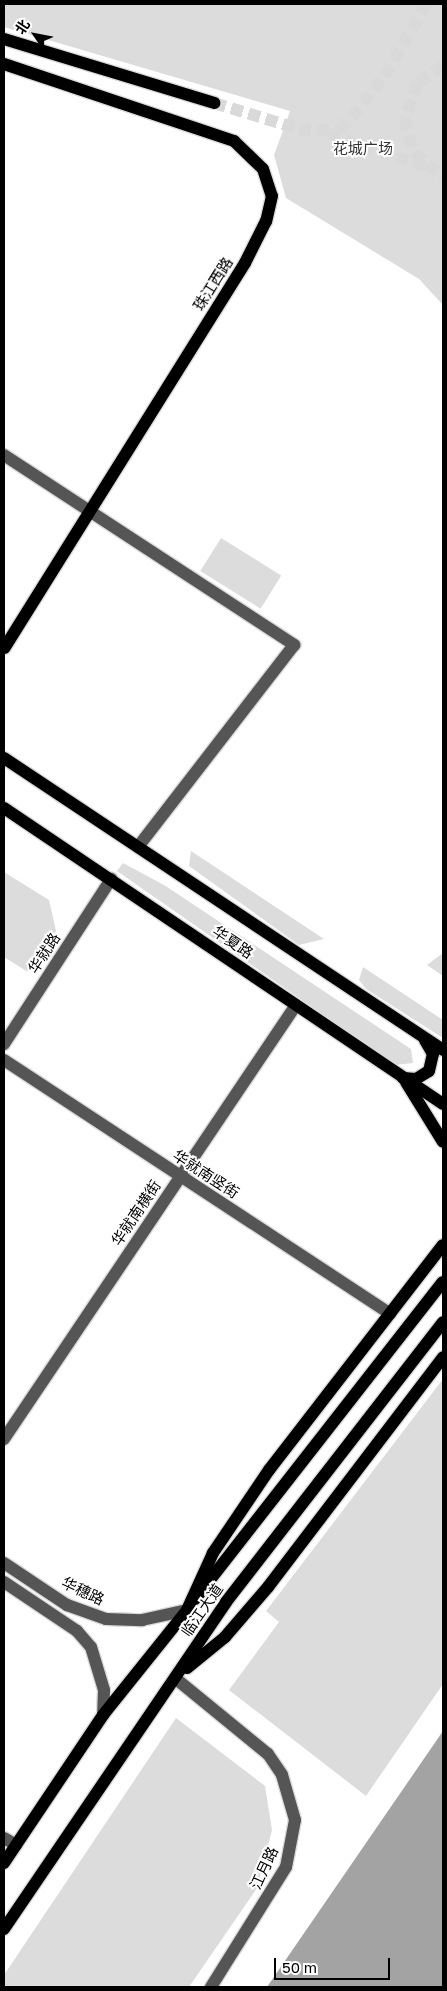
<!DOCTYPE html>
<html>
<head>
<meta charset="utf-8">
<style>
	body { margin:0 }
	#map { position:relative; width:447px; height:1991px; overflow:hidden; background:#fff; font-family:"Golos Text","Noto Sans SC",sans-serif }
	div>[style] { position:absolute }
	.green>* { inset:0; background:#dcdcdc; transform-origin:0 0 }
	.water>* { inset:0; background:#a3a3a3 }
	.major-tunnel>* { height:12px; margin-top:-6px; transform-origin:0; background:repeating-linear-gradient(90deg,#d9d9d9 0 12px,transparent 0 18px) }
	.roads { filter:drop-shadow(1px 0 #dbdbdb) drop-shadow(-1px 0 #dbdbdb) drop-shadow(0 1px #dbdbdb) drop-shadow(0 -1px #dbdbdb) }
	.minor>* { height:12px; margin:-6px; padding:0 6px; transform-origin:6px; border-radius:6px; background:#555 }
	.major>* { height:12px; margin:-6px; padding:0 6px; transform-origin:6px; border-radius:6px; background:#000 }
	span { translate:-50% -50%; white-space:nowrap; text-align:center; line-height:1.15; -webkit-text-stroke:4px #fff; paint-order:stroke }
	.park-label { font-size:15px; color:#333 }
	.street-label { font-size:15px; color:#000 }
	.frame { position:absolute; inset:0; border:5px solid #000; pointer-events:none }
	.north { position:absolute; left:10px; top:10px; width:50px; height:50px; -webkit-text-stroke:4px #fff; paint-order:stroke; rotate:303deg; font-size:14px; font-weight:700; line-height:20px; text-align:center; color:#000 }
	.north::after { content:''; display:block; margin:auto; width:18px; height:22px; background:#000; clip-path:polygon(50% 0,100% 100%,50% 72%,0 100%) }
	.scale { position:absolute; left:274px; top:1958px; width:116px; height:22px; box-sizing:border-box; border:2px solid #000; border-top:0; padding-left:6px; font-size:15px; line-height:18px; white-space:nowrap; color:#000; -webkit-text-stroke:4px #fff; paint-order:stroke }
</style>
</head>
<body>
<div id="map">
	<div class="green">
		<i style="clip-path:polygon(4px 4px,443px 4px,443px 305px,419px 279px,286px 198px,274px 155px,290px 111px,4px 27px)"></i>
		<i style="left:221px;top:538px;width:71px;height:39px;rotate:32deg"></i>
		<i style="clip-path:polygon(191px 851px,324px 939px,299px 945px,189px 866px)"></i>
		<i style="clip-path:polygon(123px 863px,164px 885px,411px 1049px,413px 1063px,395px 1065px,117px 871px)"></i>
		<i style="clip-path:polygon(4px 872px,49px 900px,56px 931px,28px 972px,4px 957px)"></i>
		<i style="clip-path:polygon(443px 953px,443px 976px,427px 965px)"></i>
		<i style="clip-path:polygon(363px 967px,443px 1020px,443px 1038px,366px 989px,359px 980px)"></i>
		<i style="clip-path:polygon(443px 1379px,443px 1684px,366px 1796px,229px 1690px,279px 1622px,266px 1611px)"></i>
		<i style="clip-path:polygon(176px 1718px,265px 1786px,272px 1830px,257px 1888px,189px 1987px,4px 1987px,4px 1975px)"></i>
	</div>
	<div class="water">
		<i style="clip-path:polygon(443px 1731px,443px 1987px,267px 1987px)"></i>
	</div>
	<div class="major-tunnel">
		<i style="left:443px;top:65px;width:31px;rotate:144deg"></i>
		<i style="left:418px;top:83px;width:38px;rotate:112deg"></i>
		<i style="left:404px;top:118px;width:36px;rotate:74deg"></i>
		<i style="left:414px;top:153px;width:38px;rotate:40deg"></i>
		<i style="left:214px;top:103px;width:89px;rotate:17deg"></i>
		<i style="left:299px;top:129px;width:41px;rotate:2.8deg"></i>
		<i style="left:340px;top:131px;width:71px;rotate:-50.7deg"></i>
		<i style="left:385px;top:76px;width:83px;rotate:-60.3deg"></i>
		<i style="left:328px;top:134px;width:103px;rotate:18.6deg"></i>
	</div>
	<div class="roads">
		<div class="minor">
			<i style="left:4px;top:455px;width:347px;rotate:33.2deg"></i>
			<i style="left:294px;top:645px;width:255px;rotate:127.7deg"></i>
			<i style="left:4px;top:1044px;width:197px;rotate:-57deg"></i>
			<i style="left:4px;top:1060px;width:462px;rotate:33.3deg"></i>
			<i style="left:4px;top:1439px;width:523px;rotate:-56.07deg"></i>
			<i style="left:4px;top:1563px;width:76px;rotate:33.7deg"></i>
			<i style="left:67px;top:1605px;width:41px;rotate:19.7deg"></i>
			<i style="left:106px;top:1619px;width:36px;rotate:2deg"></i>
			<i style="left:142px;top:1620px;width:46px;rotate:-12.5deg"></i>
			<i style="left:4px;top:1582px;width:88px;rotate:33.9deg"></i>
			<i style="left:77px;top:1631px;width:21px;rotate:49deg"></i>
			<i style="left:91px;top:1647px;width:45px;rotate:73.2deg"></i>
			<i style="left:104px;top:1690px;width:25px;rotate:92deg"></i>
			<i style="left:175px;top:1678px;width:120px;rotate:39.3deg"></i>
			<i style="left:268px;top:1754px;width:25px;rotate:56deg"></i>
			<i style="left:282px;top:1775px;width:47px;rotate:73.9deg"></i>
			<i style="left:295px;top:1820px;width:48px;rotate:100.8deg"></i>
			<i style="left:286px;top:1867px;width:142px;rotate:122deg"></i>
			<i style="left:4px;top:1838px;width:14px;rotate:30deg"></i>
		</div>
		<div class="major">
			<i style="left:4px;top:39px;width:220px;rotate:16.9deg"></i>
			<i style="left:4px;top:64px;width:243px;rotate:18.5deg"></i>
			<i style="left:234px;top:141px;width:40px;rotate:44deg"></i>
			<i style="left:263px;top:169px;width:28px;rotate:72deg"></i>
			<i style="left:272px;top:196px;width:26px;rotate:103deg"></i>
			<i style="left:266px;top:221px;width:47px;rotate:116.6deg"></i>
			<i style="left:245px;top:263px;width:454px;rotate:122deg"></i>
			<i style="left:4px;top:758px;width:527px;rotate:33.63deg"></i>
			<i style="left:4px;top:808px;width:529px;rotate:33.99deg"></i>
			<i style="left:403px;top:1078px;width:13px;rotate:4deg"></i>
			<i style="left:416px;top:1079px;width:15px;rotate:-32deg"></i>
			<i style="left:429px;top:1071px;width:17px;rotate:-77deg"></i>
			<i style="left:433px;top:1054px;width:16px;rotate:-120deg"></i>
			<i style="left:406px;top:1082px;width:70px;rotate:58.3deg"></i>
			<i style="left:195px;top:1599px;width:402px;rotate:-52deg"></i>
			<i style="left:187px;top:1668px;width:49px;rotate:-39.2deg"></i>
			<i style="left:225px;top:1637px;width:66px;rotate:-49.3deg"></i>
			<i style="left:268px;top:1587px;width:289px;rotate:-52.7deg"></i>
			<i style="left:4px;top:1863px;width:178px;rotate:-56.2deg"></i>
			<i style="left:103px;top:1715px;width:134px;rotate:-51.3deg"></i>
			<i style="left:187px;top:1610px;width:63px;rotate:-65.5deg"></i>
			<i style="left:213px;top:1553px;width:100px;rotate:-56deg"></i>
			<i style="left:269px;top:1470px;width:284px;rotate:-52.3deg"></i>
			<i style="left:4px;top:1929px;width:395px;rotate:-55.8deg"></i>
			<i style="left:226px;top:1602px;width:354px;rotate:-52.2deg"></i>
		</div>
	</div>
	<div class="park-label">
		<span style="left:363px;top:149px">花城广场</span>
	</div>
	<div class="street-label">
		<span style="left:213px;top:284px;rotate:-58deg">珠江西路</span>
		<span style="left:233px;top:942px;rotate:34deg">华夏路</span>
		<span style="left:44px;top:953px;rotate:-57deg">华就路</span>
		<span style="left:206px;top:1174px;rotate:33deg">华就南竖街</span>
		<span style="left:136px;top:1213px;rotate:-56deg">华就南横街</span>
		<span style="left:83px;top:1591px;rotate:25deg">华穗路</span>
		<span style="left:202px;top:1610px;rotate:-55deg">临江大道</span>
		<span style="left:264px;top:1868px;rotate:-65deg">江月路</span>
	</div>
	<div class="frame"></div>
	<div class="north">北</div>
	<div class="scale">50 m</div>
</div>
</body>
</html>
